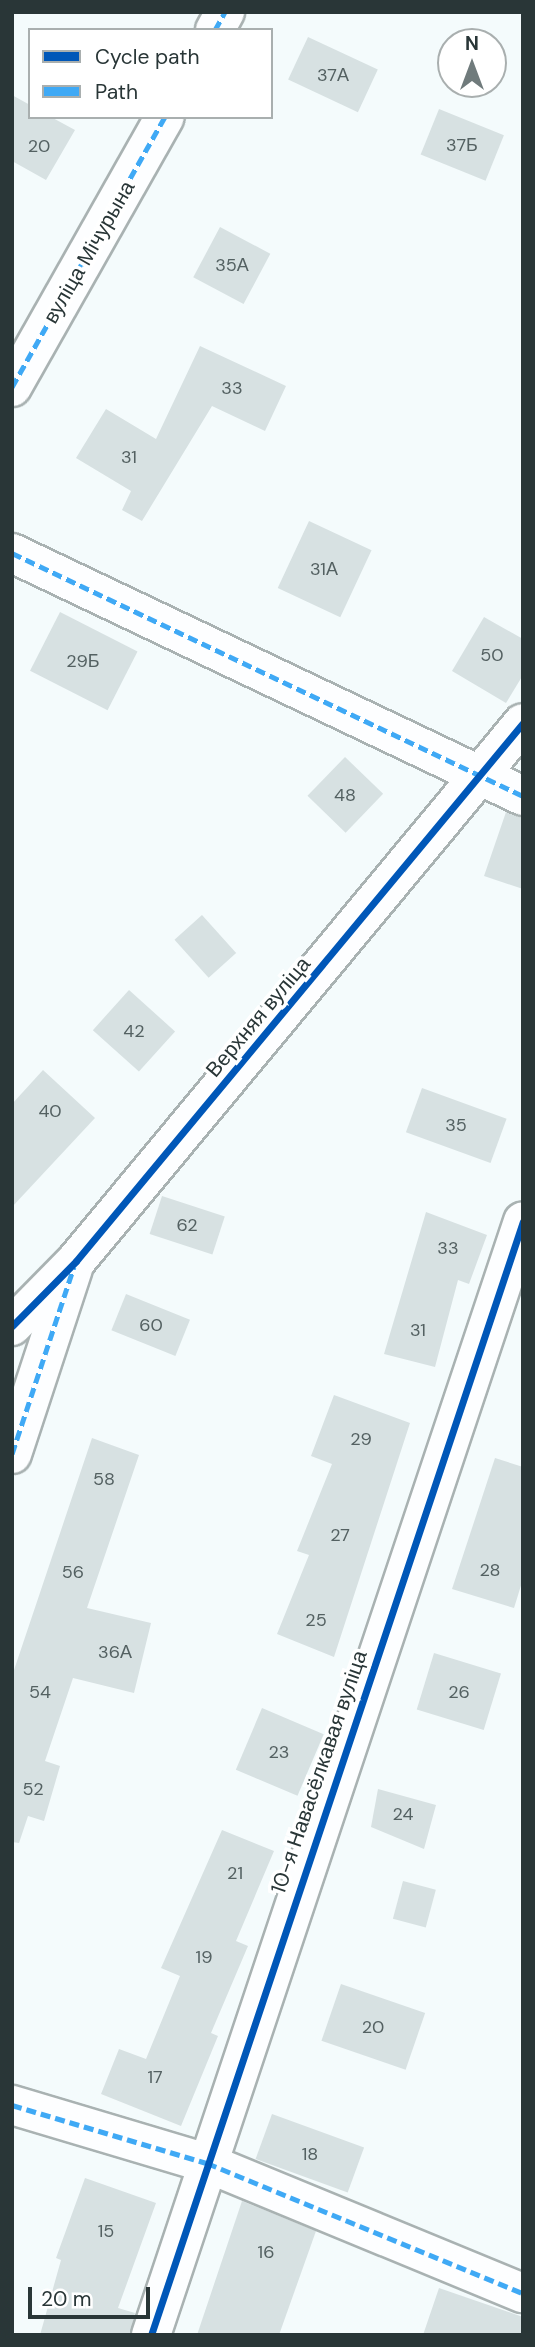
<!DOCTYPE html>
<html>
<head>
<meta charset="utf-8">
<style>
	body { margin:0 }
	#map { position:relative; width:535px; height:2347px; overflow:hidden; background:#f4fbfc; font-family:"DM Sans",sans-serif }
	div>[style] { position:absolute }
	.building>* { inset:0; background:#d7e1e2; transform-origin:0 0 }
	.roads { filter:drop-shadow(2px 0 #a9b2b2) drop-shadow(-2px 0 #a9b2b2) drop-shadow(0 2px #a9b2b2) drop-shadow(0 -2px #a9b2b2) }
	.minor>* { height:38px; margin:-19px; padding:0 19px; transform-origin:19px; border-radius:19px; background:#fdfeff }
	.quiet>* { height:5px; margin-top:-2.5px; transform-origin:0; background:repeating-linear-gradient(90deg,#3fa9f5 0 10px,transparent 0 15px) }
	.cycleway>* { height:7px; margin:-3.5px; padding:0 3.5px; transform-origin:3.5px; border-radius:3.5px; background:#0057b8 }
	span { translate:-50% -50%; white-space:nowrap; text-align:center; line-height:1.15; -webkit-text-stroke:7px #fff; paint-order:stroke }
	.number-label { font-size:18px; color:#546162 }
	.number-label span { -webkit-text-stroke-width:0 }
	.street-label { font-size:21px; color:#293637 }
	.frame { position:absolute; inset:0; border:14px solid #293637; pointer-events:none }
	.legend { position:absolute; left:28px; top:28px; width:245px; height:91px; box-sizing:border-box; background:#fff; border:2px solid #a9afaf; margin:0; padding:9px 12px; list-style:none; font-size:21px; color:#293637 }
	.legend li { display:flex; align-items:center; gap:14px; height:35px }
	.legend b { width:35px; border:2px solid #a9afaf }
	.north { position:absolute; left:437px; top:28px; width:70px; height:70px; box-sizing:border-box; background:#fff; border:2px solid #a9afaf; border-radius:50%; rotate:0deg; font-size:19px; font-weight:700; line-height:28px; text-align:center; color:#293637 }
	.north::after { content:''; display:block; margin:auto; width:24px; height:32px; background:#707b7c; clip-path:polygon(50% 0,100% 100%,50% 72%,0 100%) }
	.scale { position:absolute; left:28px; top:2287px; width:122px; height:32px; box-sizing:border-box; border:4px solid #293637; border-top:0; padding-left:9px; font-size:21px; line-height:24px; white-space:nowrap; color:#293637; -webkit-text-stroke:5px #fff; paint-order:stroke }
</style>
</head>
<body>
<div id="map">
	<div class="building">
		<i style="left:308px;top:37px;width:77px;height:47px;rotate:25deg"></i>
		<i style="clip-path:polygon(12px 95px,30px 105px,30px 117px,51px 117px,75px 130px,46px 180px,12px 161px)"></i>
		<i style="left:439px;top:109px;width:70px;height:49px;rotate:22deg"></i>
		<i style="left:220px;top:227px;width:57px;height:57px;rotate:28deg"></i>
		<i style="clip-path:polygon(200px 346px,286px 386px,265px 431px,212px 406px,142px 521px,122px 510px,131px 491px,76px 458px,106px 409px,156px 439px)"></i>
		<i style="left:309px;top:521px;width:69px;height:74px;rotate:25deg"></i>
		<i style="left:60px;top:612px;width:87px;height:66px;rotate:27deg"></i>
		<i style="clip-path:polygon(484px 617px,523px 639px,523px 675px,506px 703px,452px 671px)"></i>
		<i style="left:345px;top:757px;width:53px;height:54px;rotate:44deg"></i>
		<i style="clip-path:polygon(506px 812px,523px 818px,523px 889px,484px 876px)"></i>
		<i style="left:202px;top:915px;width:51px;height:37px;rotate:48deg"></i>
		<i style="left:129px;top:990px;width:62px;height:54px;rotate:42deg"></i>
		<i style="clip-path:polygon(43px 1070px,95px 1118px,12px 1207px,12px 1104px)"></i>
		<i style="left:422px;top:1088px;width:90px;height:47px;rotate:20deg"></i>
		<i style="left:162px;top:1196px;width:66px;height:40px;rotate:18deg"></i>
		<i style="clip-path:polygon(426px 1212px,487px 1235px,469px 1284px,458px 1280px,435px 1367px,384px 1354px)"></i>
		<i style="left:126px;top:1294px;width:69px;height:39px;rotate:22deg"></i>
		<i style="clip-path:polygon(334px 1395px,410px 1423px,334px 1657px,277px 1634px,309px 1555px,297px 1551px,332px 1464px,311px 1456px)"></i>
		<i style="clip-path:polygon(92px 1438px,139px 1455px,87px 1608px,151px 1623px,134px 1693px,73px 1678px,45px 1761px,60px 1766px,44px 1821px,28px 1816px,19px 1843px,12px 1842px,12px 1676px)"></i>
		<i style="clip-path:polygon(495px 1458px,523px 1467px,523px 1579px,514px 1608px,452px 1589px)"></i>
		<i style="left:434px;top:1653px;width:70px;height:59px;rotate:17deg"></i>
		<i style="left:262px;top:1708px;width:67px;height:67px;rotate:23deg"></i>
		<i style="clip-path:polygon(378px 1789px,436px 1805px,424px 1849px,371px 1827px)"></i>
		<i style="clip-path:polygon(222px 1830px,274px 1851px,236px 1941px,248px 1946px,211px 2033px,218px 2036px,181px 2126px,101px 2094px,119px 2049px,146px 2059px,180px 1976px,161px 1968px)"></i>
		<i style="left:403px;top:1881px;width:34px;height:39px;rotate:15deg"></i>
		<i style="left:341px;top:1984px;width:89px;height:60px;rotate:19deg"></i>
		<i style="left:272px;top:2114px;width:98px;height:48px;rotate:20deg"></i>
		<i style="clip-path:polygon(85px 2178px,156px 2203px,118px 2308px,135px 2313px,130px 2335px,40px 2335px,61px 2260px,56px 2258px)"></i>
		<i style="clip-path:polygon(242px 2201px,316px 2231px,279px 2335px,197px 2335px)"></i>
		<i style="clip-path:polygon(439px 2288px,523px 2317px,523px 2335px,423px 2335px)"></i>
	</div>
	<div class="roads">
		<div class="minor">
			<i style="left:215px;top:30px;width:21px;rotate:-61deg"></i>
			<i style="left:12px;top:387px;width:310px;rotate:-60.5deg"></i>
			<i style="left:12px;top:553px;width:566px;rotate:25.43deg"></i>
			<i style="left:12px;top:1326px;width:91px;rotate:-45.4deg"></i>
			<i style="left:76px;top:1261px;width:699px;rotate:-50.28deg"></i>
			<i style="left:12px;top:1454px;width:195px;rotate:-71.8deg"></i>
			<i style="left:12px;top:2105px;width:203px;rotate:16.6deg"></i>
			<i style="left:207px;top:2163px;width:342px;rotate:22.4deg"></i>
			<i style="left:151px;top:2335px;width:1174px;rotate:-71.53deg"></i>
		</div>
	</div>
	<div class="quiet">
		<i style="left:215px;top:30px;width:21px;rotate:-61deg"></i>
		<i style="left:12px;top:387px;width:310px;rotate:-60.5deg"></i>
		<i style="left:12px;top:553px;width:566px;rotate:25.43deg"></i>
		<i style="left:12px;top:1454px;width:197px;rotate:-71.7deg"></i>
		<i style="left:12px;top:2105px;width:203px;rotate:16.6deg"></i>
		<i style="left:207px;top:2163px;width:342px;rotate:22.4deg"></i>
	</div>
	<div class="cycleway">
		<i style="left:12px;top:1326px;width:91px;rotate:-45.4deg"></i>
		<i style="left:76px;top:1261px;width:699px;rotate:-50.28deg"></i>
		<i style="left:151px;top:2335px;width:1174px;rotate:-71.53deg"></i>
	</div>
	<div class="number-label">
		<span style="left:333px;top:75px">37А</span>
		<span style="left:462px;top:145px">37Б</span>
		<span style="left:39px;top:146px">20</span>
		<span style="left:232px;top:265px">35А</span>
		<span style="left:232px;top:388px">33</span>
		<span style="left:129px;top:457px">31</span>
		<span style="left:324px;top:569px">31А</span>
		<span style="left:492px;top:655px">50</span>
		<span style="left:83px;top:661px">29Б</span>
		<span style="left:345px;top:795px">48</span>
		<span style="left:134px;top:1031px">42</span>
		<span style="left:50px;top:1111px">40</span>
		<span style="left:456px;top:1125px">35</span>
		<span style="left:187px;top:1225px">62</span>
		<span style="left:448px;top:1248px">33</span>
		<span style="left:151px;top:1325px">60</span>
		<span style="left:418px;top:1330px">31</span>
		<span style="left:361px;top:1439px">29</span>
		<span style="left:104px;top:1479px">58</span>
		<span style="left:340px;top:1535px">27</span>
		<span style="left:490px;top:1570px">28</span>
		<span style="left:73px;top:1572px">56</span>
		<span style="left:316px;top:1620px">25</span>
		<span style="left:115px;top:1652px">36А</span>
		<span style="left:40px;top:1692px">54</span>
		<span style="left:459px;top:1692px">26</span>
		<span style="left:279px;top:1752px">23</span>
		<span style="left:33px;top:1789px">52</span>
		<span style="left:403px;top:1814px">24</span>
		<span style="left:235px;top:1873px">21</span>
		<span style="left:204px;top:1957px">19</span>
		<span style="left:373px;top:2027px">20</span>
		<span style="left:155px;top:2077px">17</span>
		<span style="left:310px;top:2154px">18</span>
		<span style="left:106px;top:2231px">15</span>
		<span style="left:266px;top:2252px">16</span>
	</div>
	<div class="street-label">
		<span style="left:89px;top:252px;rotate:-60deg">вуліца Мічурына</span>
		<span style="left:258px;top:1017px;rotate:-50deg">Верхняя вуліца</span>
		<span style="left:319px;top:1772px;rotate:-71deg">10-я Навасёлкавая вуліца</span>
	</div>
	<div class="frame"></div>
	<ul class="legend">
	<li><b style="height:9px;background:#0057b8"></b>Cycle path</li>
	<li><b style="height:9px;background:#3fa9f5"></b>Path</li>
	</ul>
	<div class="north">N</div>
	<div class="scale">20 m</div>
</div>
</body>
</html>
